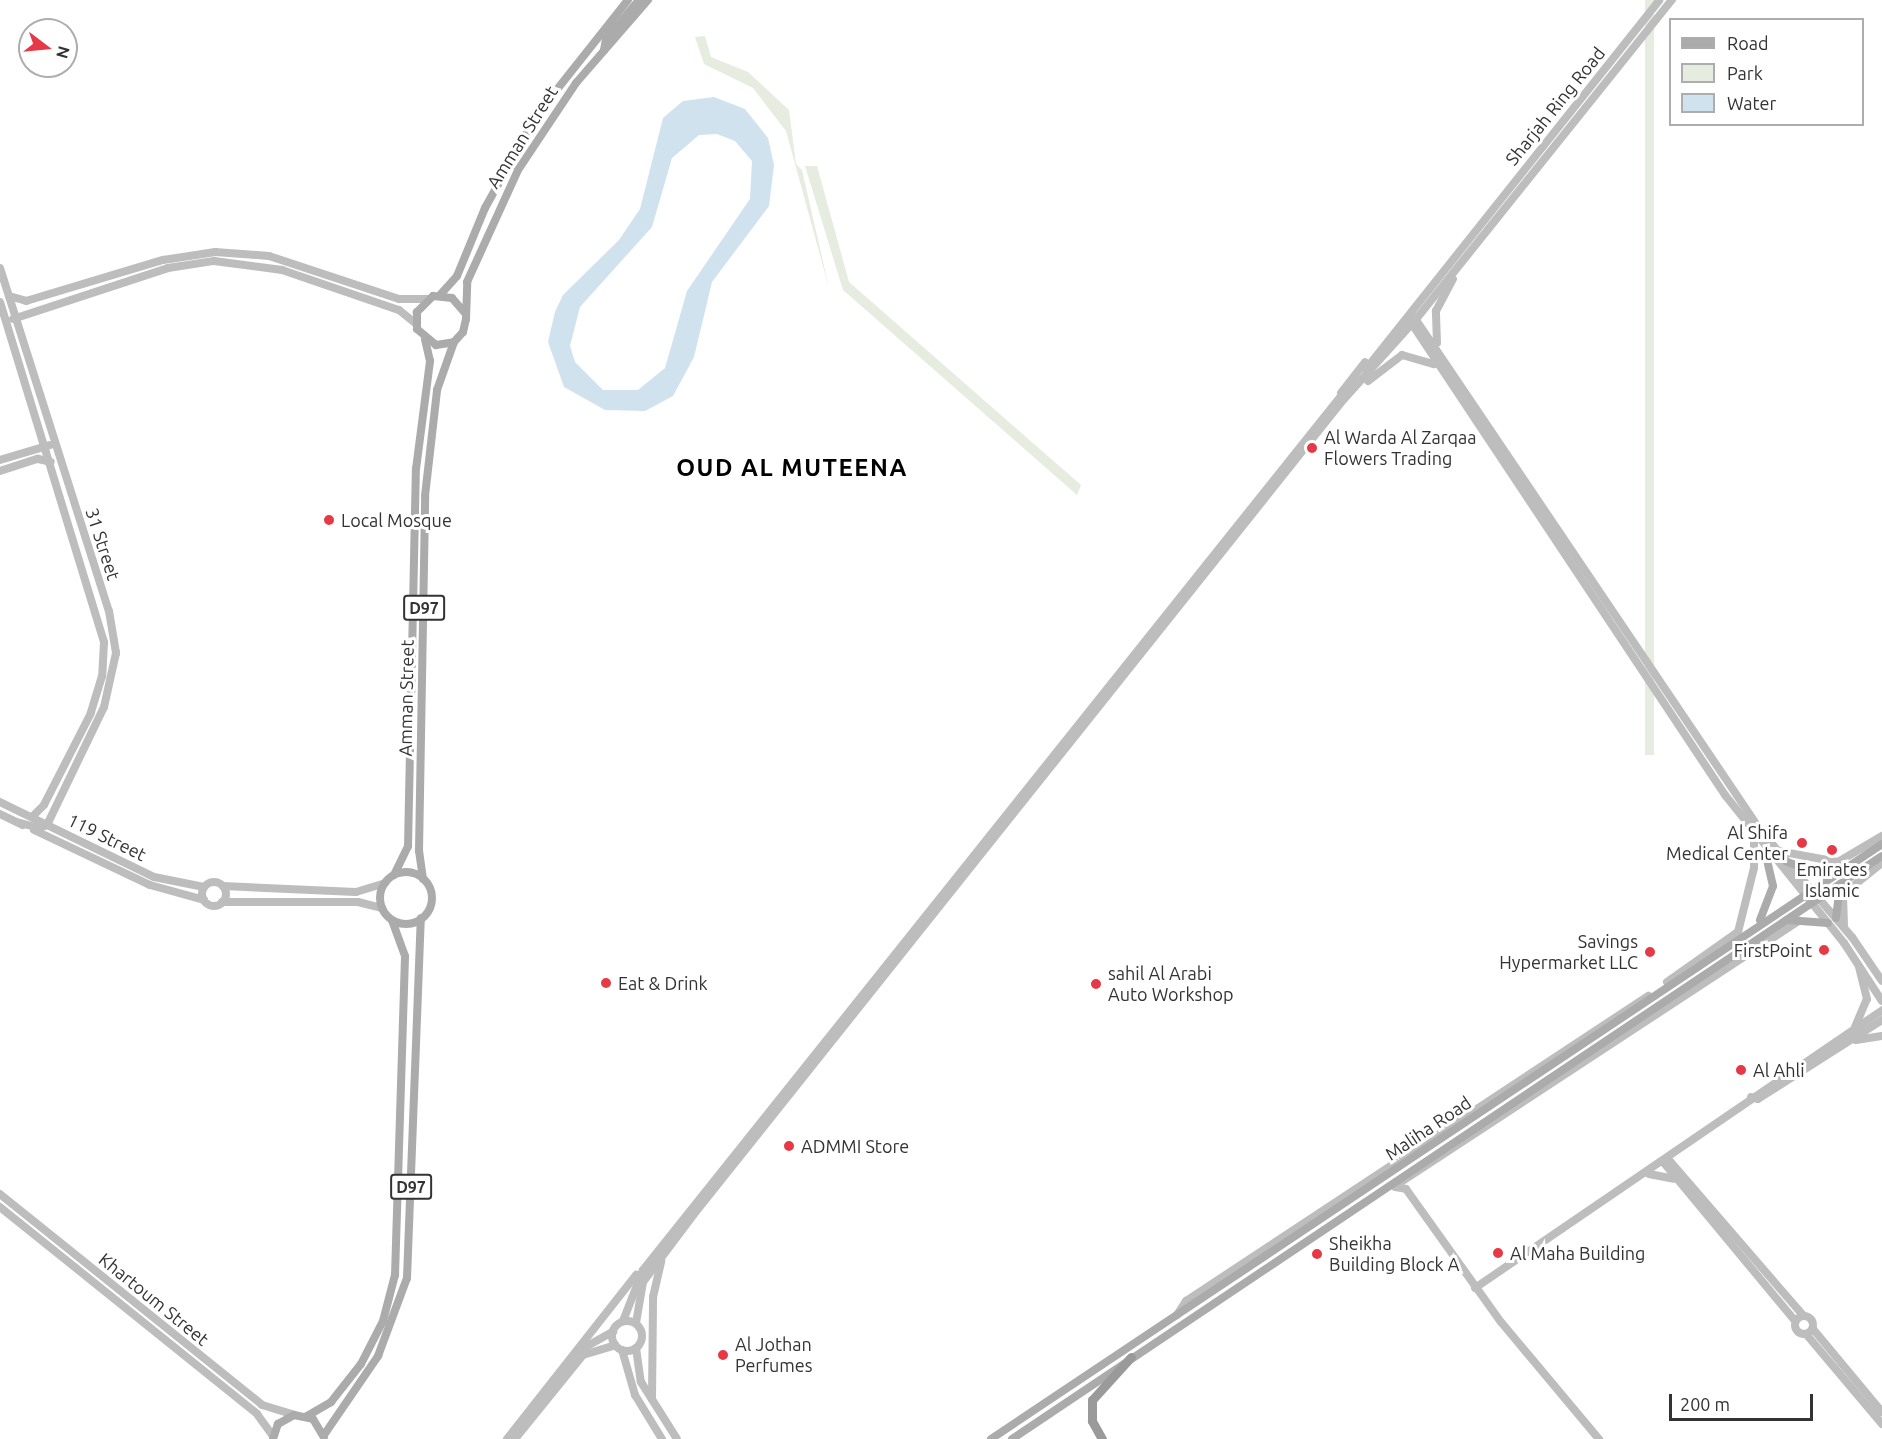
<!DOCTYPE html>
<html>
<head>
<meta charset="utf-8">
<style>
	body { margin:0 }
	#map { position:relative; width:1882px; height:1439px; overflow:hidden; background:#fff; font-family:Ubuntu,sans-serif }
	div>[style] { position:absolute }
	.green>* { inset:0; background:#e6ecdf; transform-origin:0 0 }
	.water>* { inset:0; background:#cfe2ee }
	.secondary>* { height:8px; margin:-4px; padding:0 4px; transform-origin:4px; border-radius:4px; background:#bdbdbd }
	.secondary>.ring { margin:-4px; padding:0; box-sizing:content-box; background:none; border:8px solid #bdbdbd; border-radius:50% }
	.primary>* { height:8px; margin:-4px; padding:0 4px; transform-origin:4px; border-radius:4px; background:#ababab }
	.primary>.ring { margin:-4px; padding:0; box-sizing:content-box; background:none; border:8px solid #ababab; border-radius:50% }
	.highway>* { height:9px; margin:-4.5px; padding:0 4.5px; transform-origin:4.5px; border-radius:4.5px; background:#9a9a9a }
	.dots>* { width:16px; height:16px; translate:-50% -50%; box-sizing:border-box; border:3px solid #fff; border-radius:50% }
	span { translate:-50% -50%; white-space:nowrap; text-align:center; line-height:1.15; -webkit-text-stroke:6px #fff; paint-order:stroke }
	.shield-label span { padding:2px 4px; background:#fff; border:2px solid; border-radius:4px; -webkit-text-stroke-width:0 }
	.shield-label { font-size:16px; color:#333; font-weight:700 }
	.street-label { font-size:18px; color:#333 }
	.poi-label { font-size:18px; color:#333 }
	.left { translate:0 -50%; text-align:left }
	.right { translate:-100% -50%; text-align:right }
	.district-label { font-size:24px; color:#000; font-weight:700; letter-spacing:1.5px }
	.legend { position:absolute; left:1669px; top:18px; width:195px; height:108px; box-sizing:border-box; background:#fff; border:2px solid #adadad; margin:0; padding:8px 10px; list-style:none; font-size:18px; color:#333 }
	.legend li { display:flex; align-items:center; gap:12px; height:30px }
	.legend b { width:30px; border:2px solid #adadad }
	.north { position:absolute; left:18px; top:18px; width:60px; height:60px; box-sizing:border-box; background:#fff; border:2px solid #adadad; border-radius:50%; rotate:106deg; font-size:16px; font-weight:700; line-height:24px; text-align:center; color:#333 }
	.north::after { content:''; display:block; margin:auto; width:21px; height:27px; background:#e63946; clip-path:polygon(50% 0,100% 100%,50% 72%,0 100%) }
	.scale { position:absolute; left:1669px; top:1394px; width:144px; height:27px; box-sizing:border-box; border:3px solid #333; border-top:0; padding-left:8px; font-size:18px; line-height:21px; white-space:nowrap; color:#333; -webkit-text-stroke:4px #fff; paint-order:stroke }
</style>
</head>
<body>
<div id="map">
	<div class="green">
		<i style="left:1645px;top:0;width:9px;height:755px"></i>
		<i style="clip-path:polygon(705px 36px,711px 57px,748px 72px,789px 110px,796px 164px,802px 170px,829px 288px,786px 131px,753px 88px,704px 64px,695px 37px)"></i>
		<i style="clip-path:polygon(805px 166px,817px 166px,849px 282px,1081px 485px,1077px 495px,843px 290px)"></i>
	</div>
	<div class="water">
		<i style="clip-path:polygon(evenodd,714px 97px,745px 109px,768px 138px,774px 165px,769px 206px,712px 282px,694px 357px,673px 396px,645px 411px,605px 410px,564px 387px,548px 342px,555px 312px,563px 295px,619px 240px,640px 209px,663px 118px,683px 101px,714px 97px,717px 134px,735px 141px,752px 161px,750px 199px,687px 291px,665px 368px,638px 390px,603px 390px,575px 362px,570px 346px,580px 307px,652px 227px,672px 158px,699px 135px,717px 134px)"></i>
	</div>
	<div class="secondary">
		<i style="left:0;top:268px;width:360px;rotate:72.4deg"></i>
		<i style="left:109px;top:611px;width:43px;rotate:80.5deg"></i>
		<i style="left:116px;top:653px;width:55px;rotate:102.5deg"></i>
		<i style="left:104px;top:707px;width:131px;rotate:115.8deg"></i>
		<i style="left:47px;top:825px;width:9px;rotate:159deg"></i>
		<i style="left:39px;top:828px;width:20px;rotate:-165deg"></i>
		<i style="left:9px;top:296px;width:18px;rotate:16deg"></i>
		<i style="left:26px;top:301px;width:143px;rotate:-16.7deg"></i>
		<i style="left:163px;top:260px;width:53px;rotate:-8.7deg"></i>
		<i style="left:215px;top:252px;width:54px;rotate:4.2deg"></i>
		<i style="left:269px;top:256px;width:137px;rotate:18.3deg"></i>
		<i style="left:399px;top:299px;width:28px"></i>
		<i style="left:0;top:302px;width:356px;rotate:73deg"></i>
		<i style="left:104px;top:642px;width:34px;rotate:93deg"></i>
		<i style="left:102px;top:676px;width:39px;rotate:107deg"></i>
		<i style="left:91px;top:713px;width:103px;rotate:117.1deg"></i>
		<i style="left:44px;top:805px;width:17px;rotate:135deg"></i>
		<i style="left:1414px;top:317px;width:620px;rotate:55.98deg"></i>
		<i style="left:1761px;top:831px;width:140px;rotate:49.4deg"></i>
		<i style="left:1852px;top:937px;width:53px;rotate:55.7deg"></i>
		<i style="left:13px;top:319px;width:163px;rotate:-18.2deg"></i>
		<i style="left:168px;top:268px;width:47px;rotate:-8.7deg"></i>
		<i style="left:214px;top:261px;width:69px;rotate:7.5deg"></i>
		<i style="left:282px;top:270px;width:124px;rotate:18.9deg"></i>
		<i style="left:399px;top:310px;width:21px;rotate:39deg"></i>
		<i style="left:1410px;top:321px;width:569px;rotate:56.39deg"></i>
		<i style="left:1725px;top:795px;width:190px;rotate:51.2deg"></i>
		<i style="left:1844px;top:943px;width:69px;rotate:56.8deg"></i>
		<i style="left:1437px;top:343px;width:32px;rotate:-92deg"></i>
		<i style="left:1436px;top:311px;width:36px;rotate:-62deg"></i>
		<i style="left:1366px;top:369px;width:471px;rotate:-51.5deg"></i>
		<i style="left:1368px;top:381px;width:43px;rotate:-37.4deg"></i>
		<i style="left:1402px;top:355px;width:33px;rotate:16deg"></i>
		<i style="left:1341px;top:393px;width:39px;rotate:-52deg"></i>
		<i style="left:0;top:460px;width:52px;rotate:-16.7deg"></i>
		<i style="left:0;top:471px;width:40px;rotate:-18deg"></i>
		<i style="left:38px;top:459px;width:13px;rotate:13deg"></i>
		<i style="left:0;top:802px;width:171px;rotate:26deg"></i>
		<i style="left:154px;top:877px;width:51px;rotate:11.3deg"></i>
		<i style="left:0;top:814px;width:25px;rotate:26deg"></i>
		<i style="left:34px;top:830px;width:128px;rotate:25.4deg"></i>
		<i style="left:150px;top:885px;width:56px;rotate:15.5deg"></i>
		<i style="left:1778px;top:851px;width:61px;rotate:10.4deg"></i>
		<i style="left:1838px;top:862px;width:51px;rotate:-30.6deg"></i>
		<i class="ring" style="left:202px;top:882px;width:16px;height:16px"></i>
		<i style="left:223px;top:886px;width:133px;rotate:2.6deg"></i>
		<i style="left:356px;top:892px;width:30px;rotate:-17deg"></i>
		<i style="left:222px;top:902px;width:136px"></i>
		<i style="left:358px;top:902px;width:25px;rotate:14deg"></i>
		<i style="left:1844px;top:925px;width:31px;rotate:-92deg"></i>
		<i style="left:1843px;top:894px;width:50px;rotate:-38.5deg"></i>
		<i style="left:1667px;top:982px;width:87px;rotate:-35.2deg"></i>
		<i style="left:1738px;top:932px;width:66px;rotate:-76deg"></i>
		<i style="left:1754px;top:868px;width:31px;rotate:-90deg"></i>
		<i style="left:1855px;top:1027px;width:30px;rotate:-67deg"></i>
		<i style="left:1867px;top:999px;width:34px;rotate:-104deg"></i>
		<i style="left:1856px;top:1040px;width:26px;rotate:-9deg"></i>
		<i style="left:1751px;top:1097px;width:7px;rotate:16deg"></i>
		<i style="left:1758px;top:1099px;width:147px;rotate:-32.5deg"></i>
		<i style="left:1669px;top:1160px;width:205px;rotate:49.2deg"></i>
		<i style="left:1664px;top:1163px;width:205px;rotate:50.3deg"></i>
		<i style="left:1649px;top:1174px;width:25px;rotate:11deg"></i>
		<i style="left:1395px;top:1186px;width:483px;rotate:-33.3deg"></i>
		<i style="left:1395px;top:1187px;width:11px;rotate:10deg"></i>
		<i style="left:1406px;top:1189px;width:163px;rotate:54.5deg"></i>
		<i style="left:1501px;top:1322px;width:153px;rotate:50.1deg"></i>
		<i style="left:0;top:1194px;width:336px;rotate:38.8deg"></i>
		<i style="left:262px;top:1405px;width:34px;rotate:17deg"></i>
		<i style="left:0;top:1207px;width:330px;rotate:38.8deg"></i>
		<i style="left:257px;top:1414px;width:27px;rotate:54deg"></i>
		<i style="left:1475px;top:1288px;width:493px;rotate:-34.3deg"></i>
		<i style="left:1177px;top:1315px;width:17px;rotate:-57deg"></i>
		<i style="left:1186px;top:1301px;width:554px;rotate:-33.43deg"></i>
		<i class="ring" style="left:1795px;top:1316px;width:10px;height:10px"></i>
		<i style="left:623px;top:1321px;width:55px;rotate:-68.6deg"></i>
		<i style="left:643px;top:1270px;width:1125px;rotate:-51.39deg"></i>
		<i class="ring" style="left:612px;top:1321px;width:22px;height:22px"></i>
		<i style="left:636px;top:1323px;width:42px;rotate:-80.3deg"></i>
		<i style="left:643px;top:1282px;width:85px;rotate:-53.1deg"></i>
		<i style="left:694px;top:1214px;width:1042px;rotate:-51.43deg"></i>
		<i style="left:1344px;top:399px;width:109px;rotate:-48deg"></i>
		<i style="left:1417px;top:318px;width:408px;rotate:-51.3deg"></i>
		<i style="left:1813px;top:1329px;width:108px;rotate:50.3deg"></i>
		<i style="left:1806px;top:1334px;width:118px;rotate:49.8deg"></i>
		<i style="left:636px;top:1348px;width:34px;rotate:82deg"></i>
		<i style="left:641px;top:1382px;width:67px;rotate:57.7deg"></i>
		<i style="left:580px;top:1350px;width:38px;rotate:-29deg"></i>
		<i style="left:622px;top:1350px;width:47px;rotate:73.9deg"></i>
		<i style="left:635px;top:1395px;width:52px;rotate:58.5deg"></i>
		<i style="left:652px;top:1399px;width:102px;rotate:-89.4deg"></i>
		<i style="left:653px;top:1297px;width:37px;rotate:-77deg"></i>
		<i style="left:507px;top:1439px;width:209px;rotate:-51.8deg"></i>
		<i style="left:515px;top:1439px;width:108px;rotate:-51deg"></i>
		<i style="left:583px;top:1355px;width:34px;rotate:-17deg"></i>
	</div>
	<div class="primary">
		<i style="left:604px;top:50px;width:11px;rotate:-80deg"></i>
		<i style="left:606px;top:39px;width:51px;rotate:-49.8deg"></i>
		<i style="left:440px;top:295px;width:25px;rotate:-48deg"></i>
		<i style="left:457px;top:276px;width:74px;rotate:-67.6deg"></i>
		<i style="left:485px;top:208px;width:105px;rotate:-61deg"></i>
		<i style="left:536px;top:116px;width:148px;rotate:-51.6deg"></i>
		<i style="left:465px;top:313px;width:20px;rotate:-131deg"></i>
		<i style="left:452px;top:298px;width:19px;rotate:-174deg"></i>
		<i style="left:433px;top:296px;width:23px;rotate:135deg"></i>
		<i style="left:417px;top:312px;width:17px;rotate:90deg"></i>
		<i style="left:417px;top:329px;width:25px;rotate:40deg"></i>
		<i style="left:436px;top:345px;width:18px;rotate:-9deg"></i>
		<i style="left:454px;top:342px;width:13px;rotate:-48deg"></i>
		<i style="left:463px;top:332px;width:13px;rotate:-77deg"></i>
		<i style="left:466px;top:319px;width:37px;rotate:-88deg"></i>
		<i style="left:467px;top:282px;width:123px;rotate:-65.5deg"></i>
		<i style="left:518px;top:170px;width:105px;rotate:-56.3deg"></i>
		<i style="left:576px;top:83px;width:110px;rotate:-49.1deg"></i>
		<i style="left:1787px;top:862px;width:35px;rotate:18deg"></i>
		<i style="left:1820px;top:873px;width:18px;rotate:-13deg"></i>
		<i class="ring" style="left:380px;top:872px;width:44px;height:44px"></i>
		<i style="left:394px;top:875px;width:32px;rotate:-64deg"></i>
		<i style="left:408px;top:846px;width:377px;rotate:-88.8deg"></i>
		<i style="left:416px;top:469px;width:109px;rotate:-82.6deg"></i>
		<i style="left:430px;top:361px;width:22px;rotate:-103deg"></i>
		<i style="left:423px;top:879px;width:28px;rotate:-98deg"></i>
		<i style="left:419px;top:851px;width:355px;rotate:-89deg"></i>
		<i style="left:425px;top:496px;width:107px;rotate:-83.5deg"></i>
		<i style="left:437px;top:390px;width:51px;rotate:-70.5deg"></i>
		<i style="left:1836px;top:918px;width:34px;rotate:-83deg"></i>
		<i style="left:1760px;top:920px;width:36px;rotate:-69deg"></i>
		<i style="left:1773px;top:886px;width:37px;rotate:-103deg"></i>
		<i style="left:1787px;top:920px;width:41px;rotate:4.2deg"></i>
		<i style="left:307px;top:1416px;width:28px;rotate:-30deg"></i>
		<i style="left:331px;top:1402px;width:48px;rotate:-51.7deg"></i>
		<i style="left:361px;top:1364px;width:48px;rotate:-62.9deg"></i>
		<i style="left:383px;top:1321px;width:48px;rotate:-75.4deg"></i>
		<i style="left:395px;top:1275px;width:319px;rotate:-88.2deg"></i>
		<i style="left:405px;top:956px;width:38px;rotate:-110deg"></i>
		<i style="left:324px;top:1435px;width:96px;rotate:-55.6deg"></i>
		<i style="left:378px;top:1356px;width:83px;rotate:-69.6deg"></i>
		<i style="left:407px;top:1278px;width:360px;rotate:-87.8deg"></i>
		<i style="left:273px;top:1439px;width:16px;rotate:-72deg"></i>
		<i style="left:278px;top:1424px;width:18px;rotate:-29deg"></i>
		<i style="left:294px;top:1415px;width:19px;rotate:12deg"></i>
		<i style="left:313px;top:1419px;width:21px;rotate:59deg"></i>
		<i style="left:991px;top:1439px;width:1071px;rotate:-33.73deg"></i>
		<i style="left:1012px;top:1439px;width:1047px;rotate:-33.83deg"></i>
	</div>
	<div class="highway">
		<i style="left:1102px;top:1439px;width:21px;rotate:-119deg"></i>
		<i style="left:1092px;top:1421px;width:21px;rotate:-90deg"></i>
		<i style="left:1092px;top:1400px;width:58px;rotate:-47.8deg"></i>
	</div>
	<div class="dots">
		<i style="left:1312px;top:448px;background:#e63946"></i>
		<i style="left:329px;top:520px;background:#e63946"></i>
		<i style="left:1802px;top:843px;background:#e63946"></i>
		<i style="left:1832px;top:850px;background:#e63946"></i>
		<i style="left:1824px;top:950px;background:#e63946"></i>
		<i style="left:1650px;top:952px;background:#e63946"></i>
		<i style="left:606px;top:983px;background:#e63946"></i>
		<i style="left:1096px;top:984px;background:#e63946"></i>
		<i style="left:1741px;top:1070px;background:#e63946"></i>
		<i style="left:789px;top:1146px;background:#e63946"></i>
		<i style="left:1498px;top:1253px;background:#e63946"></i>
		<i style="left:1317px;top:1254px;background:#e63946"></i>
		<i style="left:723px;top:1355px;background:#e63946"></i>
	</div>
	<div class="shield-label">
		<span style="left:424px;top:608px">D97</span>
		<span style="left:411px;top:1187px">D97</span>
	</div>
	<div class="street-label">
		<span style="left:1555px;top:106px;rotate:-51deg">Sharjah Ring Road</span>
		<span style="left:522px;top:137px;rotate:-58deg">Amman Street</span>
		<span style="left:103px;top:544px;rotate:72deg">31 Street</span>
		<span style="left:406px;top:698px;rotate:-89deg">Amman Street</span>
		<span style="left:107px;top:837px;rotate:26deg">119 Street</span>
		<span style="left:1428px;top:1128px;rotate:-34deg">Maliha Road</span>
		<span style="left:154px;top:1299px;rotate:39deg">Khartoum Street</span>
	</div>
	<div class="poi-label">
		<span class="left" style="left:1324px;top:448px">Al Warda Al Zarqaa<br>Flowers Trading</span>
		<span class="left" style="left:341px;top:520px">Local Mosque</span>
		<span class="right" style="left:1788px;top:843px">Al Shifa<br>Medical Center</span>
		<span style="left:1832px;top:880px">Emirates<br>Islamic</span>
		<span class="right" style="left:1638px;top:952px">Savings<br>Hypermarket LLC</span>
		<span class="right" style="left:1812px;top:950px">FirstPoint</span>
		<span class="left" style="left:1108px;top:984px">sahil Al Arabi<br>Auto Workshop</span>
		<span class="left" style="left:618px;top:983px">Eat &amp; Drink</span>
		<span class="left" style="left:1753px;top:1070px">Al Ahli</span>
		<span class="left" style="left:801px;top:1146px">ADMMI Store</span>
		<span class="left" style="left:1329px;top:1254px">Sheikha<br>Building Block A</span>
		<span class="left" style="left:1510px;top:1253px">Al Maha Building</span>
		<span class="left" style="left:735px;top:1355px">Al Jothan<br>Perfumes</span>
	</div>
	<div class="district-label">
		<span style="left:792px;top:468px">OUD AL MUTEENA</span>
	</div>
	<ul class="legend">
	<li><b style="height:8px;background:#ababab"></b>Road</li>
	<li><b style="height:16px;background:#e6ecdf"></b>Park</li>
	<li><b style="height:16px;background:#cfe2ee"></b>Water</li>
	</ul>
	<div class="north">N</div>
	<div class="scale">200 m</div>
</div>
</body>
</html>
